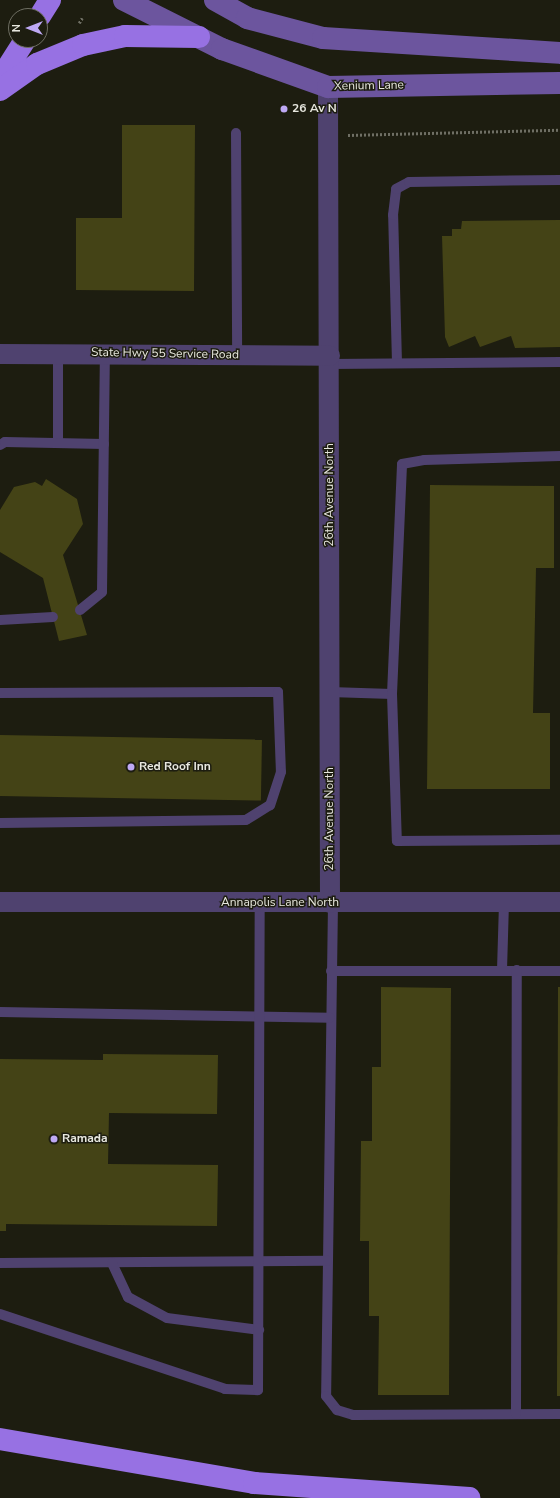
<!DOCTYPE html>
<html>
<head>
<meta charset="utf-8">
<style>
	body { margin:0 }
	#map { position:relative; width:560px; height:1498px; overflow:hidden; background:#1d1d10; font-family:"Nunito Sans",sans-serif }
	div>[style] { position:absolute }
	.building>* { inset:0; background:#444316; transform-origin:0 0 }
	.path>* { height:2.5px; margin-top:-1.25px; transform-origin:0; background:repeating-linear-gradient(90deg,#6f6f64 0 2px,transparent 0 4px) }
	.lane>* { height:10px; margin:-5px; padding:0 5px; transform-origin:5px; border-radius:5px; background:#4f426f }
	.street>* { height:20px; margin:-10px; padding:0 10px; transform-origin:10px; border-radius:10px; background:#4f426f }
	.secondary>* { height:22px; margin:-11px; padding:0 11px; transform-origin:11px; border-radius:11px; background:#6c559e }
	.highway>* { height:22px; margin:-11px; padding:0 11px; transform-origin:11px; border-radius:11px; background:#9771e3 }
	.dots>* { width:11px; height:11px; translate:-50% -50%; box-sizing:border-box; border:2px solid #1d1d10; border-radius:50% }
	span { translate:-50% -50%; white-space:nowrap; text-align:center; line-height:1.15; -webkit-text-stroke:3px #1d1d10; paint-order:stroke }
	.street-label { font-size:12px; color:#e7e7de }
	.poi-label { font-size:12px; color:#e7e7de; font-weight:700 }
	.left { translate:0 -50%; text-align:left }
	.north { position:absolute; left:8px; top:8px; width:40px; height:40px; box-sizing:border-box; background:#1d1d10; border:1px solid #6e6e62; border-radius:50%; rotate:270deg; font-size:11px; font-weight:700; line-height:16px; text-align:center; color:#e7e7de }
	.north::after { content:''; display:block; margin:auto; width:14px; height:18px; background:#bea9f4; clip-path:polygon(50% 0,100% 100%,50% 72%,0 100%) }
</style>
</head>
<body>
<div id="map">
	<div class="building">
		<i style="clip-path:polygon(122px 125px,195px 125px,194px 291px,76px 290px,76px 218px,122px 218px)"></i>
		<i style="clip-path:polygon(560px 220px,560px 347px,515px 348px,511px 336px,480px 347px,475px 336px,449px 347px,445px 337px,442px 236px,452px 236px,452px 229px,461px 229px,462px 221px)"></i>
		<i style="clip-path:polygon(46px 479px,77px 499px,83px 524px,63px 555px,87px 635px,59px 641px,43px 578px,0 552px,0 510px,14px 487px,35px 482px,42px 486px)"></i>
		<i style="clip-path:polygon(430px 485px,554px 486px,554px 568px,536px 568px,533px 713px,550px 713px,550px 789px,427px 789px)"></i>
		<i style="left:0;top:735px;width:262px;height:61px;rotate:1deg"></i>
		<i style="clip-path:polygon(381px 987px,451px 988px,449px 1395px,378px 1395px,379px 1316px,369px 1316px,369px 1241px,360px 1241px,361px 1141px,372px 1141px,372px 1067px,381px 1067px)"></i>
		<i style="clip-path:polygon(558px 987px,560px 987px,560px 1396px,557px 1396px)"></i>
		<i style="clip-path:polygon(103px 1054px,218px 1055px,217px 1114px,109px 1113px,108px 1164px,218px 1165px,217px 1226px,6px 1224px,6px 1231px,0 1231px,0 1059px,103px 1060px)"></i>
	</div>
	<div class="path">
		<i style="left:79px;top:23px;width:6px;rotate:-59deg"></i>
		<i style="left:348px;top:135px;width:212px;rotate:-1.4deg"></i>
	</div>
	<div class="lane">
		<i style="left:236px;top:133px;width:222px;rotate:89.7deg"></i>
		<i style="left:397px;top:363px;width:148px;rotate:-91.5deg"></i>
		<i style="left:393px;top:215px;width:26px;rotate:-83deg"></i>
		<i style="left:396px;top:189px;width:15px;rotate:-28deg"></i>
		<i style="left:409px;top:182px;width:151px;rotate:-0.8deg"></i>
		<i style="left:330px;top:364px;width:230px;rotate:-0.5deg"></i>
		<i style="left:58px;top:443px;width:90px;rotate:-90deg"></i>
		<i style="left:0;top:445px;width:6px;rotate:-31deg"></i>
		<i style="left:5px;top:442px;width:99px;rotate:1.2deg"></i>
		<i style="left:80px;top:610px;width:28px;rotate:-39deg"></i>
		<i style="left:102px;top:592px;width:239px;rotate:-89.3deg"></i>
		<i style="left:0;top:620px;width:53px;rotate:-3.2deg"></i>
		<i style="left:330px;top:692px;width:62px;rotate:1.8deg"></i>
		<i style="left:392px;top:694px;width:230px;rotate:-87.5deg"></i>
		<i style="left:402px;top:464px;width:22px;rotate:-10deg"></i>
		<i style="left:424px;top:460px;width:136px;rotate:-1.7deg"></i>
		<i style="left:0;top:693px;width:278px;rotate:-0.2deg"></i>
		<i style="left:278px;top:692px;width:80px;rotate:87.9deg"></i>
		<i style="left:281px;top:772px;width:35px;rotate:108deg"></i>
		<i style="left:270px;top:805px;width:28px;rotate:148deg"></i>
		<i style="left:246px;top:820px;width:246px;rotate:179.3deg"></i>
		<i style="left:392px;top:694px;width:147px;rotate:88.1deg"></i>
		<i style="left:397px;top:841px;width:163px;rotate:-0.4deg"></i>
		<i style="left:333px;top:903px;width:493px;rotate:90.8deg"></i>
		<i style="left:326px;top:1396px;width:18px;rotate:52deg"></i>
		<i style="left:337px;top:1410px;width:17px;rotate:17deg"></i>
		<i style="left:353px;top:1415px;width:207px;rotate:-0.3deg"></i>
		<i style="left:502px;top:970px;width:68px;rotate:-88.3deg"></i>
		<i style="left:331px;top:971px;width:229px"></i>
		<i style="left:0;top:1012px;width:330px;rotate:1deg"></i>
		<i style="left:0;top:1263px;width:327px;rotate:-0.4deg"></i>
		<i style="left:112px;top:1263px;width:38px;rotate:65deg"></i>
		<i style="left:128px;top:1297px;width:44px;rotate:28.3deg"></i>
		<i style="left:167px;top:1318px;width:93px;rotate:7.4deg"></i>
		<i style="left:0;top:1314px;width:237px;rotate:18.4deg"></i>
		<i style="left:225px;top:1389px;width:33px;rotate:2deg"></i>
		<i style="left:258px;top:1390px;width:487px;rotate:-89.8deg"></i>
		<i style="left:516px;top:1414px;width:444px;rotate:-89.9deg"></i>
	</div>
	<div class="street">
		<i style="left:328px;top:87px;width:816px;rotate:89.86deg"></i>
		<i style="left:0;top:354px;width:330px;rotate:0.3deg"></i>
		<i style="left:0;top:902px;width:560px"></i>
	</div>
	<div class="secondary">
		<i style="left:124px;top:0;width:110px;rotate:26.6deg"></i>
		<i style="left:222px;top:49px;width:113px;rotate:19.7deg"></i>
		<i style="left:328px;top:87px;width:232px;rotate:-1deg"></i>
		<i style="left:215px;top:0;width:37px;rotate:29deg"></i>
		<i style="left:247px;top:18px;width:79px;rotate:14.7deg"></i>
		<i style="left:323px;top:38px;width:237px;rotate:3.6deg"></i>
	</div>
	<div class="highway">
		<i style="left:40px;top:16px;width:19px;rotate:-58deg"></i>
		<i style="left:0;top:79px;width:46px;rotate:-57.3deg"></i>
		<i style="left:0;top:90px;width:45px;rotate:-35.1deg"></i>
		<i style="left:37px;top:64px;width:50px;rotate:-22.4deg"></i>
		<i style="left:83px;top:45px;width:43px;rotate:-12.1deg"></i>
		<i style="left:125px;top:36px;width:74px;rotate:0.8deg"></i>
		<i style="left:0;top:1439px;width:258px;rotate:9.8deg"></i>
		<i style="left:254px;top:1483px;width:216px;rotate:4deg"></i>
	</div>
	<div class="dots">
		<i style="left:284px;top:109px;background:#bea9f4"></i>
		<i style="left:131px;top:767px;background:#bea9f4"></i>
		<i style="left:54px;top:1139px;background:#bea9f4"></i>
	</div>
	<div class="street-label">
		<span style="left:369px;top:86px;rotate:-1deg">Xenium Lane</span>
		<span style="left:165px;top:354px;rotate:1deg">State Hwy 55 Service Road</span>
		<span style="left:330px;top:495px;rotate:-90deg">26th Avenue North</span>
		<span style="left:330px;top:819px;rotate:-90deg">26th Avenue North</span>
		<span style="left:280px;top:903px">Annapolis Lane North</span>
	</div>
	<div class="poi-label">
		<span class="left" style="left:292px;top:109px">26 Av N</span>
		<span class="left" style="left:139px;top:767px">Red Roof Inn</span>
		<span class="left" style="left:62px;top:1139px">Ramada</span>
	</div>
	<div class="north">N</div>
</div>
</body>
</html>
